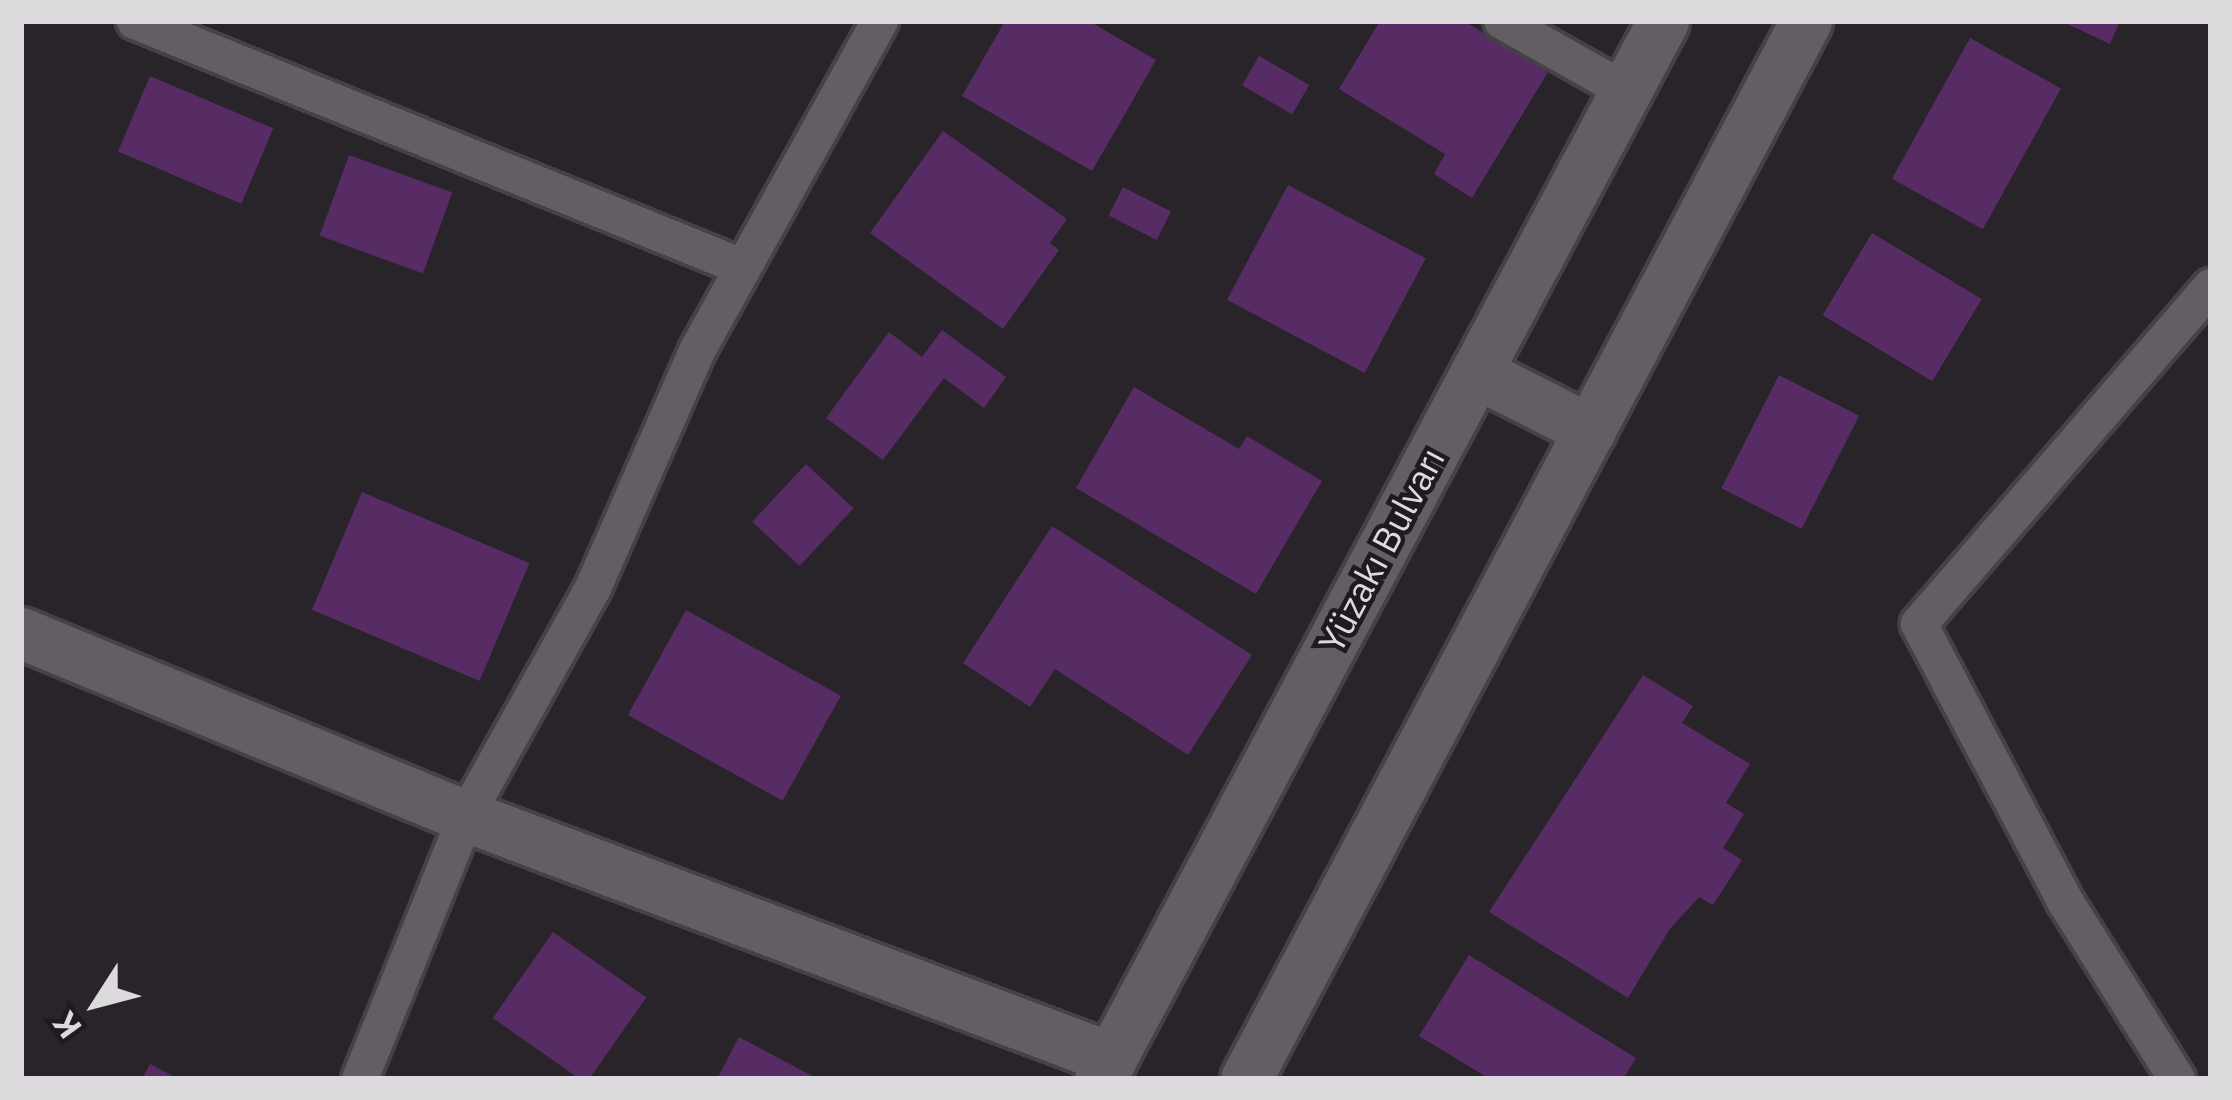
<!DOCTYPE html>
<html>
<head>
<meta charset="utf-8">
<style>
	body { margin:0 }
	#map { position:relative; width:2232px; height:1100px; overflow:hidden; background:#282429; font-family:"IBM Plex Sans",sans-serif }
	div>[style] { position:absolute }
	.building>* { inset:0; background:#572b64; transform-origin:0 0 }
	.roads { filter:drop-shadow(3px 0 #454247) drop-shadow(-3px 0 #454247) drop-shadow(0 3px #454247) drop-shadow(0 -3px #454247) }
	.street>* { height:36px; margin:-18px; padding:0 18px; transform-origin:18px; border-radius:18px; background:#635e64 }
	.secondary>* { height:51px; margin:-25.5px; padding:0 25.5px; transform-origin:25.5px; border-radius:25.5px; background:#635e64 }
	span { translate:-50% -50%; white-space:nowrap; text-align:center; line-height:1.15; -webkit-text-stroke:9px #1e1a1f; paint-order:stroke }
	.street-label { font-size:36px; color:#dddade }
	.frame { position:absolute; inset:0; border:24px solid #dddade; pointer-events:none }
	.north { position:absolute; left:36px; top:944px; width:120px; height:120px; -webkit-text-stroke:9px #1e1a1f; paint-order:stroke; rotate:234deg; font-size:33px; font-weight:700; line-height:48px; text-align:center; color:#dddade }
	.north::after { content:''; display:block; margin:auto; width:42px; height:54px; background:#dddade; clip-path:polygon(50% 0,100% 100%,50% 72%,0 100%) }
</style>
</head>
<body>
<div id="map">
	<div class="building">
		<i style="clip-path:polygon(1005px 21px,1089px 21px,1156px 60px,1092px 171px,962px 96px)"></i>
		<i style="clip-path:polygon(1380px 21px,1464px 21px,1548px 72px,1472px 198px,1434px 174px,1445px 154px,1339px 89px)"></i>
		<i style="clip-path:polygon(2061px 21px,2120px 21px,2110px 44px)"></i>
		<i style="left:1970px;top:38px;width:104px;height:161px;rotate:29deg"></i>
		<i style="left:1259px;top:56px;width:58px;height:34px;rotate:30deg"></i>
		<i style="left:150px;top:76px;width:134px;height:82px;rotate:23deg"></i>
		<i style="clip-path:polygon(943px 131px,1067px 219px,1050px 243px,1059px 250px,1003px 329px,870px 233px)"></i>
		<i style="left:349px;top:155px;width:110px;height:86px;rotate:20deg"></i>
		<i style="left:1288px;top:185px;width:156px;height:130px;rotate:28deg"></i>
		<i style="left:1123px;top:187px;width:54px;height:32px;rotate:27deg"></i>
		<i style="left:1872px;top:233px;width:128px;height:96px;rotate:31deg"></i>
		<i style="clip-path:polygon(942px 330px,1006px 377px,984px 408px,944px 378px,883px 460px,826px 418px,889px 332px,922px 357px)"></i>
		<i style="left:1779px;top:375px;width:90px;height:127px;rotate:27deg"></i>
		<i style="clip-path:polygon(1134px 387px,1239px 449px,1247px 436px,1322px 481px,1256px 594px,1076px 488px)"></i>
		<i style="left:806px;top:464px;width:65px;height:79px;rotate:43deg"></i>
		<i style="left:362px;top:492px;width:182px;height:128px;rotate:23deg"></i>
		<i style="clip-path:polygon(1052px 526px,1252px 655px,1188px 755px,1055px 669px,1030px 707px,963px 663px)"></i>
		<i style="left:686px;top:610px;width:177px;height:120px;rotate:29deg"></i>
		<i style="clip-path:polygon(1643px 675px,1693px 706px,1682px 723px,1750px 764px,1726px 803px,1744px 814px,1723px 848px,1742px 860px,1713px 905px,1699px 897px,1669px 930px,1628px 998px,1489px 912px)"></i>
		<i style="left:553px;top:932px;width:114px;height:105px;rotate:35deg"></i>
		<i style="clip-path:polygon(1469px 955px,1636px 1058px,1623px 1079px,1490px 1079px,1419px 1036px)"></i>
		<i style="clip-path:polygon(739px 1037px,818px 1079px,717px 1079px)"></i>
		<i style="clip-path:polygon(150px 1064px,179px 1079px,142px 1079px)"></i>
	</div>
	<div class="roads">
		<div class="street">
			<i style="left:135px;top:21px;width:655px;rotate:22.06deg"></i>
			<i style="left:1502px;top:21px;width:142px;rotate:29.4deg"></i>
			<i style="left:360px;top:1079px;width:284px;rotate:-68deg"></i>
			<i style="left:466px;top:816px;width:261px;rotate:-60.9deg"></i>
			<i style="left:593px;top:588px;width:259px;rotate:-66.3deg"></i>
			<i style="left:697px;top:351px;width:377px;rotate:-61deg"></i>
			<i style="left:2177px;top:1079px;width:210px;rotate:-122.2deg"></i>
			<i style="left:2065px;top:901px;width:313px;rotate:-117.8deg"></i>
			<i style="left:1919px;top:624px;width:446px;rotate:-49.1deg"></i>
		</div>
		<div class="secondary">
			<i style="left:1476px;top:372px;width:128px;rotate:27deg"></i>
			<i style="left:21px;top:633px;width:481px;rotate:22.4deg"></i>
			<i style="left:466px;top:816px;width:689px;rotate:20.57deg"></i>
			<i style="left:1100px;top:1079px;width:1198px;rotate:-61.98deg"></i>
			<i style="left:1246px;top:1079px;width:1197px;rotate:-62.11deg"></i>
		</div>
	</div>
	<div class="street-label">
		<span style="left:1381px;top:550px;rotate:-62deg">Yüzakı Bulvarı</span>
	</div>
	<div class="frame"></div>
	<div class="north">K</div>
</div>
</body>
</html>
